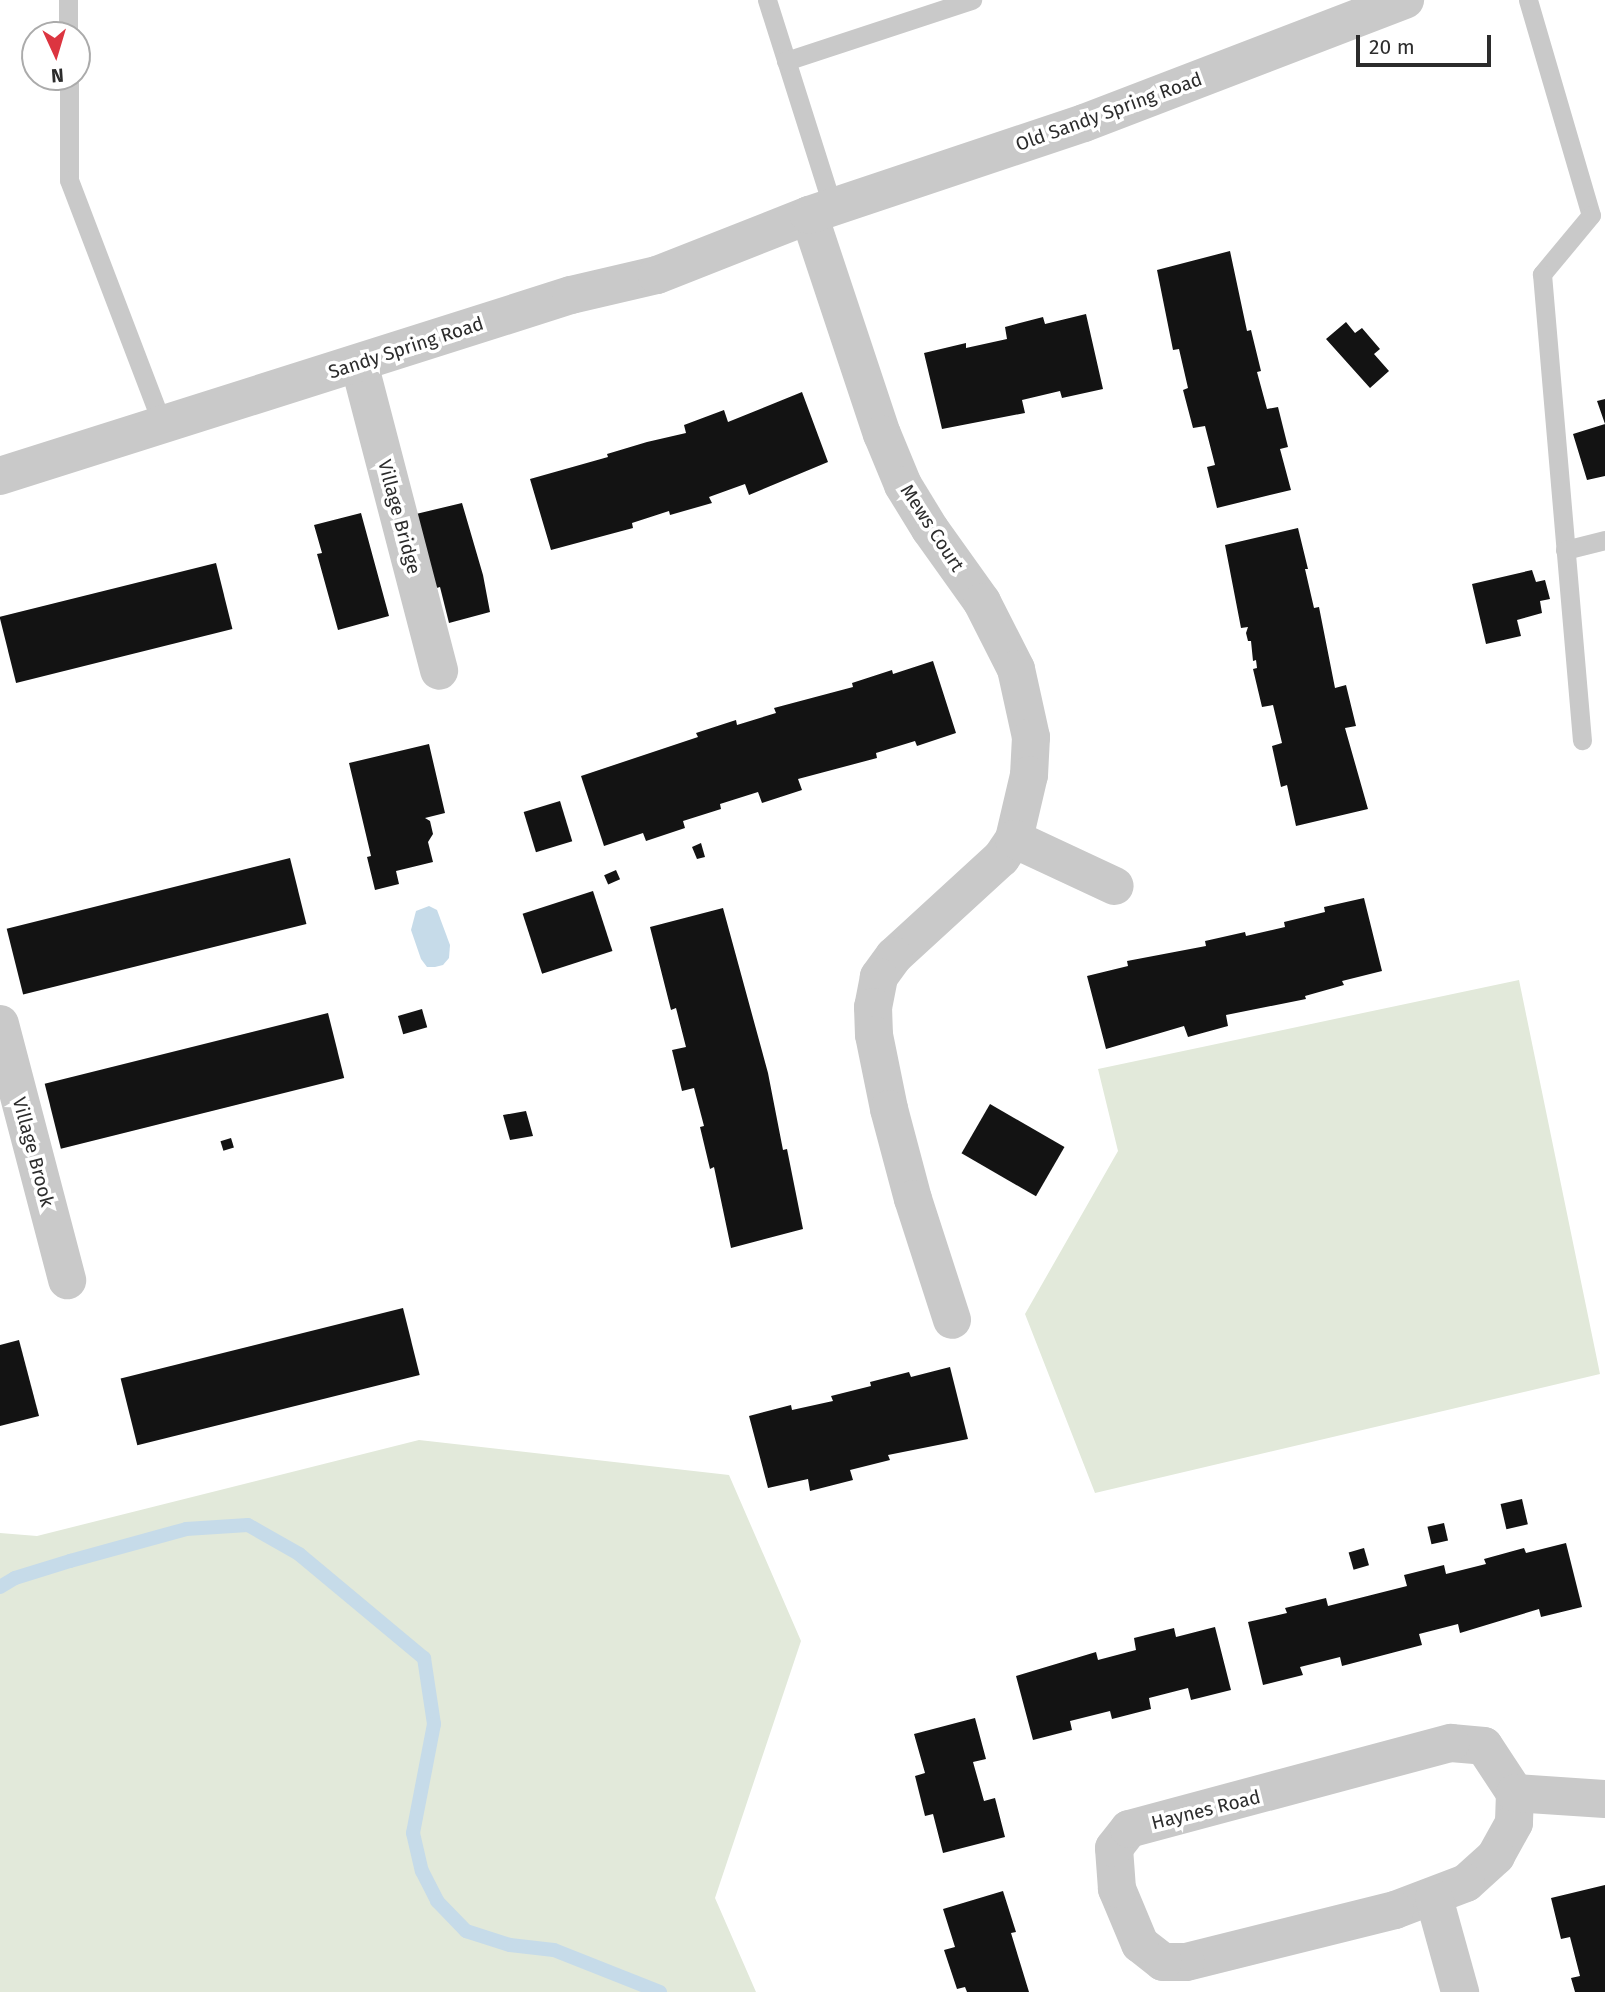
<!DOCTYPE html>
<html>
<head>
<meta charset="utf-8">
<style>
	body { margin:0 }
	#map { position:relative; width:1605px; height:1992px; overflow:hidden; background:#fff; font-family:"Fira Sans",sans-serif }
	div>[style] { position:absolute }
	.green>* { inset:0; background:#e2e9da }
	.water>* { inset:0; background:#c6dbe9 }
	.stream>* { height:14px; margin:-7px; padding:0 7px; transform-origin:7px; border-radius:7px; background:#c6dbe9 }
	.building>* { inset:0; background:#131313; transform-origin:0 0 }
	.service>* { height:19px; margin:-9.5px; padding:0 9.5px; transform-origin:9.5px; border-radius:9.5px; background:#c9c9c9 }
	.minor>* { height:38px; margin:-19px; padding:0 19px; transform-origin:19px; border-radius:19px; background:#c9c9c9 }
	.tertiary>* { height:38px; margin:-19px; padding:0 19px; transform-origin:19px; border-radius:19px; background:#c9c9c9 }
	span { translate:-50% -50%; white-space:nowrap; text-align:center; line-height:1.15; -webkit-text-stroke:7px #fff; paint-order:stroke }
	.street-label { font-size:19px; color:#2c2c2c }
	.north { position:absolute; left:21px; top:21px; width:70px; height:70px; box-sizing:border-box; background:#fff; border:2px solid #ababab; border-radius:50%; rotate:176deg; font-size:19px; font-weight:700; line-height:28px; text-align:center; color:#2c2c2c }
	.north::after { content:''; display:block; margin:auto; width:24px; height:32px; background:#dc3540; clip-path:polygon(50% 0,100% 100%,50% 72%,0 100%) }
	.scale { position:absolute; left:1356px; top:35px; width:135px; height:32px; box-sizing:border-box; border:4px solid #2c2c2c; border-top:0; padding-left:9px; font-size:21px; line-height:24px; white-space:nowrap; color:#2c2c2c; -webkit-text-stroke:5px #fff; paint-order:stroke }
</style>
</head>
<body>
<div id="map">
	<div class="green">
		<i style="clip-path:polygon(1519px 980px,1600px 1374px,1095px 1493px,1025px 1314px,1118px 1151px,1098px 1069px)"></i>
		<i style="clip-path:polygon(419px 1440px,729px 1475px,801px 1641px,715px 1898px,756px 1992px,0 1992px,0 1533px,37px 1536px)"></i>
	</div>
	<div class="water">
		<i style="clip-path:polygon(429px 906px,437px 910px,450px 945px,449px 958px,443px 965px,435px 967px,427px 967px,421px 959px,411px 930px,416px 911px)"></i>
	</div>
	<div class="stream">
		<i style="left:0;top:1587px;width:17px;rotate:-31deg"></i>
		<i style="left:15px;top:1578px;width:58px;rotate:-17.2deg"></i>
		<i style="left:70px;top:1561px;width:120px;rotate:-15.4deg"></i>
		<i style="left:186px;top:1529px;width:62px;rotate:-3.7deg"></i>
		<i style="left:248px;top:1525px;width:59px;rotate:29.6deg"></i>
		<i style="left:299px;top:1554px;width:163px;rotate:39.8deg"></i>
		<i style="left:424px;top:1658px;width:67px;rotate:81.4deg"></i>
		<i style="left:434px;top:1724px;width:111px;rotate:100.9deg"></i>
		<i style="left:413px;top:1833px;width:39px;rotate:77deg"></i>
		<i style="left:422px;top:1871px;width:34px;rotate:63deg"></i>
		<i style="left:437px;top:1901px;width:42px;rotate:46deg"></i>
		<i style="left:466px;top:1931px;width:46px;rotate:17.7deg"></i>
		<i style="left:510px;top:1945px;width:44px;rotate:6.5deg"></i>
		<i style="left:554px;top:1950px;width:114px;rotate:21.6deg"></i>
	</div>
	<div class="building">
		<i style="clip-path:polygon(1230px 251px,1247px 331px,1251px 330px,1261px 371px,1257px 372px,1267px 409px,1278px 407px,1288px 447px,1280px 449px,1291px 490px,1217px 508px,1207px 467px,1215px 465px,1205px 426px,1193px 428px,1183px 390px,1188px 388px,1179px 349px,1173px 350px,1157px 270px)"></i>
		<i style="clip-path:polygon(1086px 314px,1103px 389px,1062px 398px,1060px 391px,1022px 400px,1025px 413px,942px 429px,924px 353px,966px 343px,966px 348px,1007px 339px,1005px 327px,1043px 317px,1045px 324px)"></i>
		<i style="clip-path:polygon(1346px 322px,1355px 333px,1362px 328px,1380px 349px,1374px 354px,1389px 371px,1370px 388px,1326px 339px)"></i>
		<i style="clip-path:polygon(802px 392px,828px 462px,749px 495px,745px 484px,709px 497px,712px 503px,670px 515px,669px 511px,632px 523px,633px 528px,551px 550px,530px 479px,608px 457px,607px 454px,647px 442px,686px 433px,684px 425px,724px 410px,728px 422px)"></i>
		<i style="clip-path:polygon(1605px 399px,1605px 476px,1587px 480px,1573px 434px,1605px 424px,1597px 401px)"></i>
		<i style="clip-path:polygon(462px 503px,483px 575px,490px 612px,449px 623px,440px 587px,430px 590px,416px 514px)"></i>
		<i style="clip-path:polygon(361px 513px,389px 616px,338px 630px,317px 554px,322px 553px,314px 525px)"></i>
		<i style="clip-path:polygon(1298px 528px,1308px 569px,1305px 569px,1314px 608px,1319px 607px,1335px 688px,1346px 685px,1356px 726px,1345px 728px,1368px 809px,1296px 826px,1287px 785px,1281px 787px,1272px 746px,1282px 743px,1273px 705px,1262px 707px,1253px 669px,1257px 668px,1256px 660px,1253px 661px,1251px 641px,1248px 641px,1246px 633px,1248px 627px,1241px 628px,1225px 545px)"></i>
		<i style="left:216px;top:563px;width:68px;height:223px;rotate:76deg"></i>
		<i style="clip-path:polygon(1532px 570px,1536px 582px,1545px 580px,1550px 599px,1540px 601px,1542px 613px,1517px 620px,1521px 636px,1486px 644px,1472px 584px)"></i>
		<i style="clip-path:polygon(933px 661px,956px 733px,917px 746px,915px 741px,876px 753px,877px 758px,798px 779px,802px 790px,762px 803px,758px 792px,720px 804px,721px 809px,683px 821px,685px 828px,646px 841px,643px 833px,604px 846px,581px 776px,698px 737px,696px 733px,736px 720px,737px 725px,776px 713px,774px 708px,853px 687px,852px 683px,892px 670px,893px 674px)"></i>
		<i style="clip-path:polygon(429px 744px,445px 813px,425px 818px,430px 821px,433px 834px,428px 842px,433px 862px,396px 871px,399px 884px,375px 890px,367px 857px,371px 856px,349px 763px)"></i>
		<i style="left:560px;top:801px;width:42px;height:38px;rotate:73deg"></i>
		<i style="clip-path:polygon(701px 843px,705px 857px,697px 859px,692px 847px)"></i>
		<i style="left:290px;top:858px;width:68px;height:292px;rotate:76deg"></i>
		<i style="left:616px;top:870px;width:10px;height:13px;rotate:66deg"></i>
		<i style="left:593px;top:891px;width:63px;height:74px;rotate:72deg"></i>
		<i style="clip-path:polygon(1364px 898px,1382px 971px,1342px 981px,1344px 985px,1305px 996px,1306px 999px,1226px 1015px,1228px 1026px,1188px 1037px,1184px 1026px,1106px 1049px,1087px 976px,1128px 966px,1127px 961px,1206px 946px,1205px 941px,1245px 932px,1246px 936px,1285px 927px,1284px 922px,1325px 912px,1324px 907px)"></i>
		<i style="clip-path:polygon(723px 908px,768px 1073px,783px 1150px,787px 1149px,803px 1229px,731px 1248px,714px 1167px,710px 1169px,700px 1127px,704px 1126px,694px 1088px,682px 1091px,672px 1050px,686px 1047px,676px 1008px,671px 1010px,650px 927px)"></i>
		<i style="left:422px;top:1009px;width:19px;height:25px;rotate:74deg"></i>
		<i style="left:328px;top:1013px;width:67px;height:292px;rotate:76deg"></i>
		<i style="left:990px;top:1104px;width:86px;height:57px;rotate:30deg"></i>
		<i style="clip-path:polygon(526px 1111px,533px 1136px,510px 1140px,503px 1115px)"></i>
		<i style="left:231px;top:1138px;width:10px;height:11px;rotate:73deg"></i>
		<i style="left:403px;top:1308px;width:69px;height:291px;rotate:76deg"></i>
		<i style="clip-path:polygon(19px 1340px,39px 1416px,0 1426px,0 1345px)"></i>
		<i style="clip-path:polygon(950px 1367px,968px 1439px,888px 1455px,890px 1460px,850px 1470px,853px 1480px,810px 1491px,808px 1479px,768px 1488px,749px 1416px,791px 1405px,792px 1410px,833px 1401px,831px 1396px,871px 1386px,870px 1382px,909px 1372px,911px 1377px)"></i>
		<i style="left:1522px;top:1499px;width:26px;height:22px;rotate:77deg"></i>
		<i style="left:1444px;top:1523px;width:18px;height:17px;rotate:77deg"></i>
		<i style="clip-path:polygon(1566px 1543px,1582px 1607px,1541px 1617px,1539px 1609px,1460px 1633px,1458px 1624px,1419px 1634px,1422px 1645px,1342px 1666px,1340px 1657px,1300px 1667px,1303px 1675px,1263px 1685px,1248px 1622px,1287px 1613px,1285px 1608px,1326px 1598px,1328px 1606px,1407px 1586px,1404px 1575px,1444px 1565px,1446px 1574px,1486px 1564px,1484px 1559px,1524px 1548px,1526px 1553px)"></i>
		<i style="left:1364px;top:1548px;width:18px;height:16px;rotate:74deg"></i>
		<i style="clip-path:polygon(1215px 1627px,1231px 1690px,1191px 1700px,1188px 1688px,1149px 1698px,1151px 1709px,1112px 1719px,1110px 1711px,1070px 1721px,1072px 1730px,1033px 1740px,1016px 1676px,1096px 1652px,1098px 1660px,1136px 1650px,1134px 1638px,1174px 1628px,1176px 1637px)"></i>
		<i style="clip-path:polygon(975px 1718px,986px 1759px,973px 1762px,984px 1801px,995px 1798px,1005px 1837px,943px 1853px,933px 1814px,925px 1816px,915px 1776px,925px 1773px,914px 1734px)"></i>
		<i style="clip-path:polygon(1605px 1885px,1605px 1992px,1575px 1992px,1571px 1978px,1580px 1976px,1570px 1937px,1561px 1939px,1551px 1898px)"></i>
		<i style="clip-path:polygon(1003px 1891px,1016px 1932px,1011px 1933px,1029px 1992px,967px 1992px,965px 1987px,957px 1989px,944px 1950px,955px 1947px,943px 1909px)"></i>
	</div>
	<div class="service">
		<i style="left:68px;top:0;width:35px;rotate:90deg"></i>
		<i style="left:767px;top:0;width:218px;rotate:72.4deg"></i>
		<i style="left:1528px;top:0;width:224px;rotate:73.7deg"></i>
		<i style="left:1591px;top:215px;width:77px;rotate:129.7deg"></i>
		<i style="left:1542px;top:274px;width:468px;rotate:85.1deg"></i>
		<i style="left:786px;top:61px;width:196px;rotate:-18.2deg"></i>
		<i style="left:69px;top:77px;width:103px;rotate:90deg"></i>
		<i style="left:69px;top:180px;width:261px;rotate:69.1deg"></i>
		<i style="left:1565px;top:550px;width:41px;rotate:-14deg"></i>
	</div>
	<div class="minor">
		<i style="left:809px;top:215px;width:231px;rotate:71.6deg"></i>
		<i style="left:882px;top:434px;width:55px;rotate:67.6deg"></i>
		<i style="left:903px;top:485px;width:52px;rotate:58.5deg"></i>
		<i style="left:930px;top:529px;width:90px;rotate:54.5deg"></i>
		<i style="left:982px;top:602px;width:75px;rotate:63.1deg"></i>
		<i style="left:1016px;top:669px;width:70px;rotate:77.6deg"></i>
		<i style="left:1031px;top:737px;width:38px;rotate:93deg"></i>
		<i style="left:1029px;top:775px;width:66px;rotate:103.2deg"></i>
		<i style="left:1014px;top:839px;width:23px;rotate:124deg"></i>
		<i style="left:1001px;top:858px;width:145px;rotate:137.5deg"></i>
		<i style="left:894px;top:956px;width:26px;rotate:126deg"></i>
		<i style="left:879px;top:977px;width:31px;rotate:101deg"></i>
		<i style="left:873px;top:1007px;width:28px;rotate:88deg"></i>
		<i style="left:874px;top:1035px;width:76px;rotate:78.5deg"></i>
		<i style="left:889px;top:1109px;width:93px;rotate:75.1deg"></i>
		<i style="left:913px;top:1199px;width:127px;rotate:72.1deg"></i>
		<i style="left:359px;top:363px;width:318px;rotate:75.4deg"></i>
		<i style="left:1014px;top:839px;width:111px;rotate:25deg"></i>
		<i style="left:0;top:1024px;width:265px;rotate:75.3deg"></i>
		<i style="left:1451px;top:1743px;width:33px;rotate:5deg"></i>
		<i style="left:1484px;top:1746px;width:56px;rotate:56.6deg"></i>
		<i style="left:1515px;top:1793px;width:30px;rotate:92deg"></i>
		<i style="left:1514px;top:1823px;width:38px;rotate:119deg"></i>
		<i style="left:1496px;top:1856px;width:40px;rotate:138deg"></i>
		<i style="left:1466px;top:1883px;width:76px;rotate:159.2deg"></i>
		<i style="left:1395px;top:1910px;width:215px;rotate:166deg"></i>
		<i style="left:1186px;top:1962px;width:23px;rotate:180deg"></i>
		<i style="left:1163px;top:1962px;width:29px;rotate:-142deg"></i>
		<i style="left:1140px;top:1944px;width:60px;rotate:-112.7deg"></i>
		<i style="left:1117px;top:1889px;width:41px;rotate:-94.2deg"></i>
		<i style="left:1114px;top:1848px;width:24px;rotate:-52deg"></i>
		<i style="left:1129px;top:1829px;width:333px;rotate:-15deg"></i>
		<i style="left:1515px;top:1793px;width:90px;rotate:3.8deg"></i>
		<i style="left:1434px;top:1898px;width:98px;rotate:74.5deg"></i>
	</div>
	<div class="tertiary">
		<i style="left:0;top:476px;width:599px;rotate:-17.59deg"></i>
		<i style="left:571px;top:295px;width:88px;rotate:-13.1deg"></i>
		<i style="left:657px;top:275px;width:163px;rotate:-21.5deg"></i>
		<i style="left:809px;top:215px;width:290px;rotate:-18.5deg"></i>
		<i style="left:1084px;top:123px;width:344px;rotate:-21deg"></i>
	</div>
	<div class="street-label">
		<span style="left:1109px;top:112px;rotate:-20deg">Old Sandy Spring Road</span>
		<span style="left:406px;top:348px;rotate:-18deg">Sandy Spring Road</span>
		<span style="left:399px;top:517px;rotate:75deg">Village Bridge</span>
		<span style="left:932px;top:528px;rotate:57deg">Mews Court</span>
		<span style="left:33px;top:1152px;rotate:75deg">Village Brook</span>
		<span style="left:1206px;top:1810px;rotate:-14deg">Haynes Road</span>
	</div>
	<div class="north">N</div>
	<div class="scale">20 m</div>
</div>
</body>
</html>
